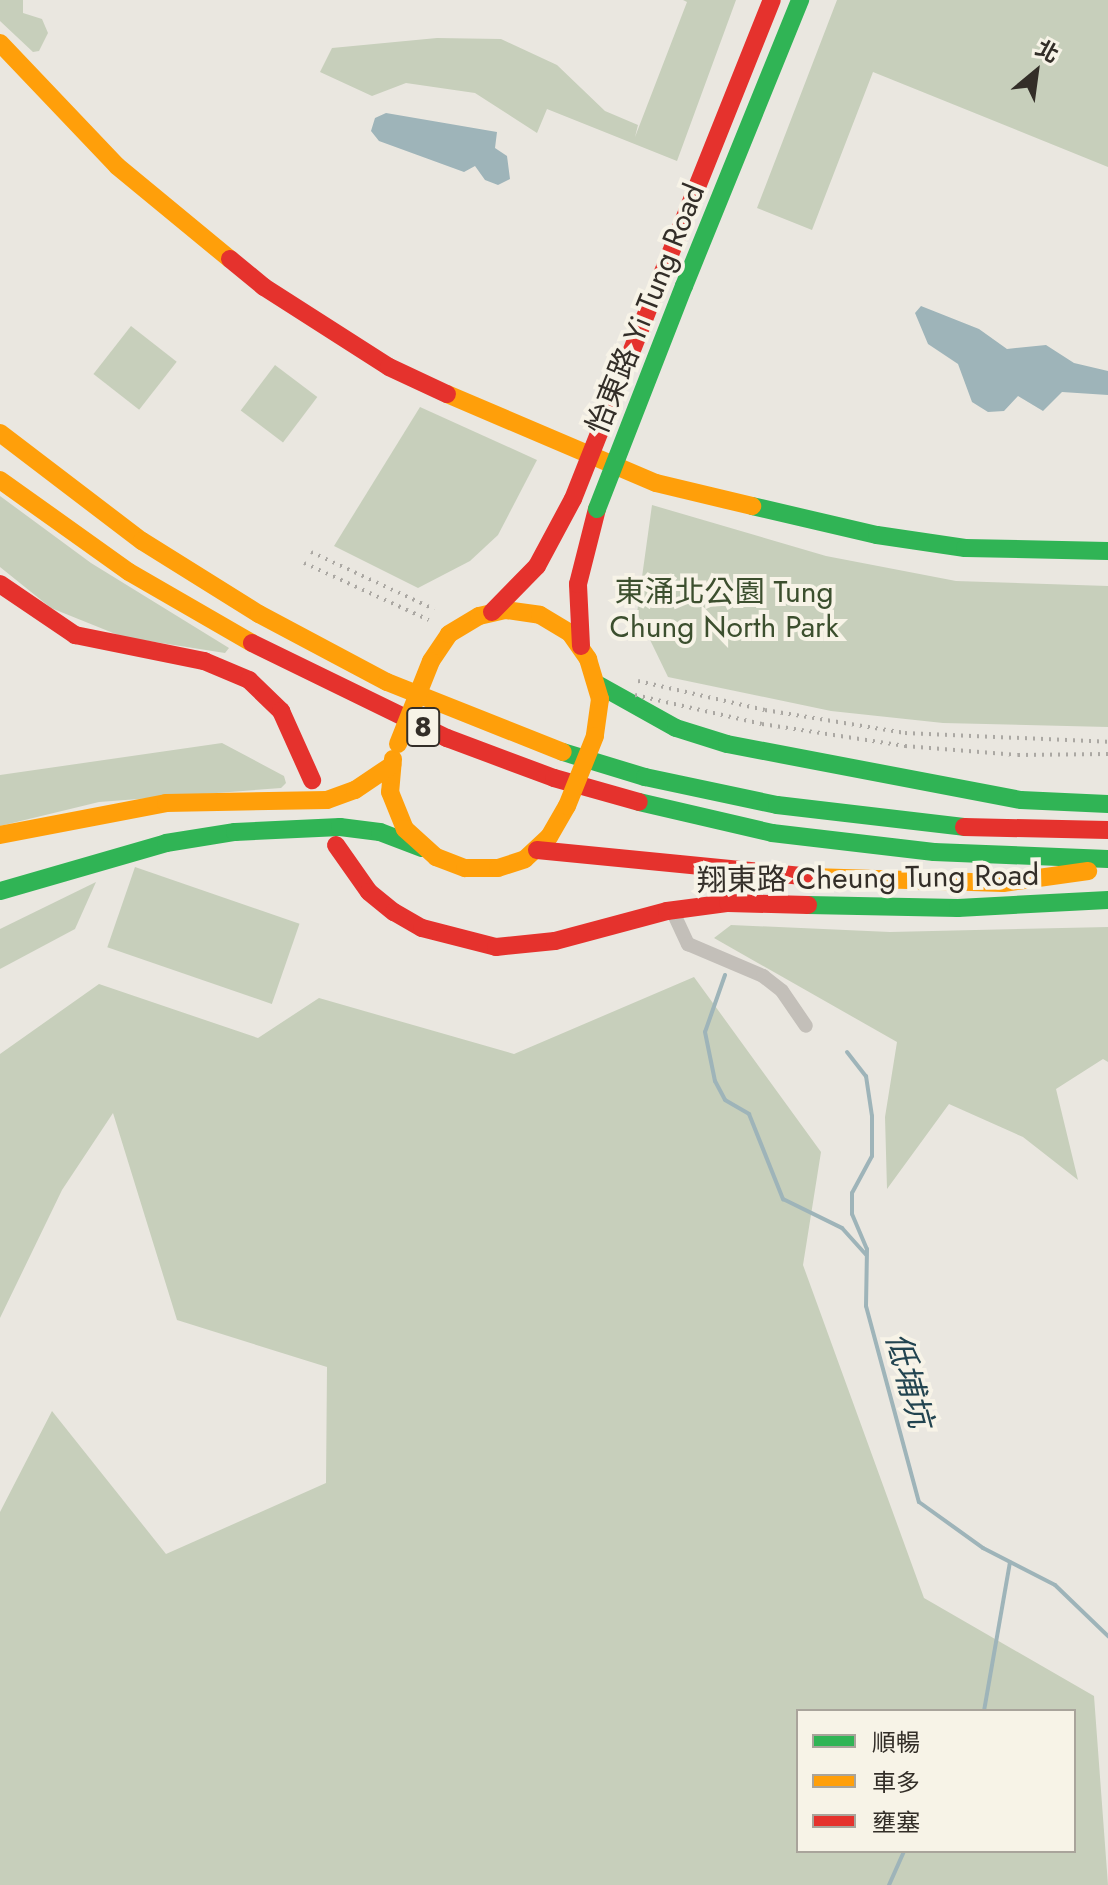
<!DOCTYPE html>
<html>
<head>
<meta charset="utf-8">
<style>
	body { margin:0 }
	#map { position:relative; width:1108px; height:1885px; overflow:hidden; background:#eae7e0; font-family:Jost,"Noto Sans TC",sans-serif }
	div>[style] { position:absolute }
	.green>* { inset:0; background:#c7cfbb; transform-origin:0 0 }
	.water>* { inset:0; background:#9eb4b9 }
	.stream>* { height:4px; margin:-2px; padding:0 2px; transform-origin:2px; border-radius:2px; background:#9eb4b9 }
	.street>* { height:14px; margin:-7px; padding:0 7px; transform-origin:7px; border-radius:7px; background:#c3bfb9 }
	.fast>* { height:18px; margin:-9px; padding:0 9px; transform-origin:9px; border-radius:9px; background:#30b455 }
	.slow>* { height:18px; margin:-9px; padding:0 9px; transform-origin:9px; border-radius:9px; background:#ff9f0a }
	.jam>* { height:18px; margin:-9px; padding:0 9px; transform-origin:9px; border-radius:9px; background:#e5322d }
	.rail>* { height:4px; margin-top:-2px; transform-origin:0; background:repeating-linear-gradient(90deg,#aba8a3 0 2px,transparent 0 8px) }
	.fast-bridge>* { height:18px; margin:-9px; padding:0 9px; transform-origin:9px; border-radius:9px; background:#30b455 }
	.slow-bridge>* { height:18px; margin:-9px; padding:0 9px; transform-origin:9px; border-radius:9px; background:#ff9f0a }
	.jam-bridge>* { height:18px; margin:-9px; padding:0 9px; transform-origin:9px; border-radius:9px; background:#e5322d }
	span { translate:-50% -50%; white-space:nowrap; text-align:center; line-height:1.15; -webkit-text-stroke:8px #f7f3e7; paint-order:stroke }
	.shield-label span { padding:2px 6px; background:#f7f3e7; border:2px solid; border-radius:6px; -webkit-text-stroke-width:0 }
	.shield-label { font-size:28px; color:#332e28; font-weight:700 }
	.street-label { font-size:30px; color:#332e28 }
	.park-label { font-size:30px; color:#3c4f2e }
	.water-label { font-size:32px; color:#224450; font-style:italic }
	.legend { position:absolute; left:796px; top:1709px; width:280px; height:144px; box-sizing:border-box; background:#f7f3e7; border:2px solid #a9a49b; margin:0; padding:10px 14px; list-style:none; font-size:24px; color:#332e28 }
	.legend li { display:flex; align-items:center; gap:16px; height:40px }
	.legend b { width:40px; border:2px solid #a9a49b }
	.north { position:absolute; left:996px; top:32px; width:80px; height:80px; -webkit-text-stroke:6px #f7f3e7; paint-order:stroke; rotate:29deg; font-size:22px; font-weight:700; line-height:32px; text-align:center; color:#332e28 }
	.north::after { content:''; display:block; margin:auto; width:28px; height:36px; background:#332e28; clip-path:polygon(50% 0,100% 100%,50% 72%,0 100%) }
</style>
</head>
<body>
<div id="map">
	<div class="green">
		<i style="clip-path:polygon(0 0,23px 0,23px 13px,42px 19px,48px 33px,39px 51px,33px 52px,0 21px)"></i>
		<i style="clip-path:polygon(683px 0,736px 0,677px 161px,547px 109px,537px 133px,475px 93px,406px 83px,372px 96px,320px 72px,332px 48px,437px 38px,501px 39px,557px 65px,605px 111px,638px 125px,635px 137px,687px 2px)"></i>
		<i style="clip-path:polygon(837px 0,1108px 0,1108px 167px,873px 72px,812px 230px,757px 208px)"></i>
		<i style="left:131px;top:326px;width:58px;height:61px;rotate:38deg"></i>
		<i style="left:275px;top:365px;width:53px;height:57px;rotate:37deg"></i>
		<i style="clip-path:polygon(420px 407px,537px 460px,498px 535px,470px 561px,418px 588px,334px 546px)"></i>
		<i style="clip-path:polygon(0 496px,91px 563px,229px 648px,225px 653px,123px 637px,51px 608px,0 567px)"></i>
		<i style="clip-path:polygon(652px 505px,826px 556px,956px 581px,1108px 586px,1108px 727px,943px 723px,831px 711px,668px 677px,637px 613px)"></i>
		<i style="clip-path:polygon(222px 743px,284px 776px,286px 783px,281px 788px,99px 802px,0 826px,0 775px)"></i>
		<i style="left:135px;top:867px;width:174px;height:85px;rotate:19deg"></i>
		<i style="clip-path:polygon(96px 882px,75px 929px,0 969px,0 929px)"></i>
		<i style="clip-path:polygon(731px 925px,890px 932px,1108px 927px,1108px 1062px,1103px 1059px,1056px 1089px,1078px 1180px,1023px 1137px,949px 1104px,887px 1189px,885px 1117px,897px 1042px,714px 938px)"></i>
		<i style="clip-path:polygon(evenodd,694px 977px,821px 1152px,803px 1265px,924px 1598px,1094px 1696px,1108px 1885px,0 1885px,0 1512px,52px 1411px,166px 1554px,326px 1483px,327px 1367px,177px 1320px,113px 1113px,62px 1190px,0 1318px,0 1054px,99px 984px,258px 1038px,319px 998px,514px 1054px,694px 977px,798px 1711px,1074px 1711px,1074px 1851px,798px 1851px,798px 1711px)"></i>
	</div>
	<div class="water">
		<i style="clip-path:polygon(386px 113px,497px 132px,495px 148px,507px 156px,510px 179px,498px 185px,485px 180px,475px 166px,464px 172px,379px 141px,371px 131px,375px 118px)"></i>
		<i style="clip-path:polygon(921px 306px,979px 329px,1007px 349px,1046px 345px,1074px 363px,1108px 371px,1108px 395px,1062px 392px,1043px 411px,1018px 396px,1004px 411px,988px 412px,972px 402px,958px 364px,928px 344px,915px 313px)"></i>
	</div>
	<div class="stream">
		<i style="left:725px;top:975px;width:60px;rotate:109.3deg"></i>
		<i style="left:705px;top:1032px;width:50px;rotate:78.5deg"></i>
		<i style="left:715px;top:1081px;width:21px;rotate:62deg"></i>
		<i style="left:725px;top:1100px;width:28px;rotate:30deg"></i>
		<i style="left:749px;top:1114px;width:92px;rotate:68.2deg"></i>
		<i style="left:783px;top:1199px;width:66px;rotate:26.2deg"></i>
		<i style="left:842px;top:1228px;width:36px;rotate:48deg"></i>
		<i style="left:847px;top:1052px;width:31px;rotate:52deg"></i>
		<i style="left:866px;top:1076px;width:40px;rotate:81.5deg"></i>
		<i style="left:872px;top:1116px;width:40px;rotate:90deg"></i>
		<i style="left:872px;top:1156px;width:42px;rotate:118.4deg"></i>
		<i style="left:852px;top:1193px;width:21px;rotate:90deg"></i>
		<i style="left:852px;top:1214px;width:38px;rotate:67deg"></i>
		<i style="left:867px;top:1249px;width:57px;rotate:91deg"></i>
		<i style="left:866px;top:1306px;width:203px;rotate:74.9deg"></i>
		<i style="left:919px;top:1502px;width:79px;rotate:35.7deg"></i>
		<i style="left:983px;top:1548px;width:81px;rotate:27.2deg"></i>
		<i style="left:1055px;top:1585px;width:74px;rotate:43.9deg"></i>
		<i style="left:984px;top:1711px;width:151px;rotate:-80.1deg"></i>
		<i style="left:889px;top:1885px;width:37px;rotate:-66deg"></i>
	</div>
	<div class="street">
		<i style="left:672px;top:910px;width:38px;rotate:65deg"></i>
		<i style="left:688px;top:944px;width:82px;rotate:23.1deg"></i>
		<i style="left:763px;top:976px;width:24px;rotate:38deg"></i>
		<i style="left:782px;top:991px;width:42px;rotate:55.6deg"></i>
	</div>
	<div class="fast">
		<i style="left:684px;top:286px;width:309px;rotate:-67.9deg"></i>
		<i style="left:752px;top:506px;width:128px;rotate:13.1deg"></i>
		<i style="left:877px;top:535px;width:89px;rotate:8.4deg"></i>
		<i style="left:965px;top:548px;width:143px;rotate:1.2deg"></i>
		<i style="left:597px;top:684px;width:90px;rotate:29.1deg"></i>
		<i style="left:676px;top:728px;width:53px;rotate:17.4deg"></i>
		<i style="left:727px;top:744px;width:299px;rotate:10.8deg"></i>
		<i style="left:1021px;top:800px;width:87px;rotate:2.6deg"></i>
		<i style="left:563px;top:752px;width:86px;rotate:17deg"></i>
		<i style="left:645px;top:777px;width:135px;rotate:12deg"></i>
		<i style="left:777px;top:805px;width:188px;rotate:6.7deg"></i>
		<i style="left:639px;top:802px;width:137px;rotate:13.1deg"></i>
		<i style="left:772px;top:833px;width:163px;rotate:6.7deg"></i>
		<i style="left:934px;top:852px;width:174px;rotate:2.3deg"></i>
		<i style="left:0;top:891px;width:173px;rotate:-16.1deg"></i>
		<i style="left:166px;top:843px;width:70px;rotate:-9.1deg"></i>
		<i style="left:235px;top:832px;width:105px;rotate:-2.7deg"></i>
		<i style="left:340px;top:827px;width:40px;rotate:7.1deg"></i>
		<i style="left:380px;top:832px;width:45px;rotate:20.9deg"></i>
		<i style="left:808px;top:905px;width:150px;rotate:1.1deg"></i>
		<i style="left:958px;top:908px;width:150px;rotate:-3.1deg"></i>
	</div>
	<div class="slow">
		<i style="left:0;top:43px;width:170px;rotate:46.4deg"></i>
		<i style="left:117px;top:166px;width:146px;rotate:39.5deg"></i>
		<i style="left:447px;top:394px;width:227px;rotate:23.1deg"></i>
		<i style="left:656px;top:483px;width:99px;rotate:13.5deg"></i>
		<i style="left:0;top:433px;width:178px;rotate:37.3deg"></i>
		<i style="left:142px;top:541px;width:138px;rotate:32deg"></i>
		<i style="left:259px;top:614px;width:145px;rotate:28deg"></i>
		<i style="left:387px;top:682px;width:189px;rotate:21.7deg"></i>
		<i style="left:0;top:480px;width:158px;rotate:35.5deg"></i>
		<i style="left:129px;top:572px;width:142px;rotate:30deg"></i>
		<i style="left:431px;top:661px;width:32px;rotate:-56deg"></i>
		<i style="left:449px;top:634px;width:35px;rotate:-31deg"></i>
		<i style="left:479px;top:616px;width:28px;rotate:-13deg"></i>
		<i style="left:506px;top:610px;width:34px;rotate:8deg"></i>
		<i style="left:540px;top:615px;width:35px;rotate:31deg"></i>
		<i style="left:570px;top:633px;width:32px;rotate:55deg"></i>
		<i style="left:588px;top:659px;width:42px;rotate:73.3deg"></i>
		<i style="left:600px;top:699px;width:37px;rotate:98deg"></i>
		<i style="left:393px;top:759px;width:33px;rotate:95deg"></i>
		<i style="left:390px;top:792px;width:40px;rotate:68deg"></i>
		<i style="left:405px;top:829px;width:42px;rotate:42.1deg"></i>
		<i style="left:436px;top:857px;width:31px;rotate:21deg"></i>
		<i style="left:465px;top:868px;width:33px"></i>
		<i style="left:498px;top:868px;width:28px;rotate:-18deg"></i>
		<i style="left:525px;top:859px;width:33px;rotate:-43deg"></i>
		<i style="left:549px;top:837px;width:36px;rotate:-60deg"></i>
		<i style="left:0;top:835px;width:169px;rotate:-10.9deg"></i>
		<i style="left:166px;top:803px;width:161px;rotate:-1.1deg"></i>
		<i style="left:327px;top:800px;width:30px;rotate:-20deg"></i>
		<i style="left:355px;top:790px;width:45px;rotate:-34deg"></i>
		<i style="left:812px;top:877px;width:191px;rotate:1.8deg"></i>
		<i style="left:1003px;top:883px;width:86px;rotate:-8deg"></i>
	</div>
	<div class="jam">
		<i style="left:230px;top:259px;width:44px;rotate:39.5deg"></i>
		<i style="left:264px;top:287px;width:148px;rotate:32.6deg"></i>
		<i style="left:389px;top:367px;width:64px;rotate:25deg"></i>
		<i style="left:661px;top:277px;width:298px;rotate:-68.2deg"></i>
		<i style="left:0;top:584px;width:91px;rotate:34.2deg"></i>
		<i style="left:75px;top:635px;width:132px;rotate:11.4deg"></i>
		<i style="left:204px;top:661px;width:49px;rotate:22.9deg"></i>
		<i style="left:249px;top:680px;width:45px;rotate:44.1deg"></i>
		<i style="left:281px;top:711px;width:76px;rotate:65.8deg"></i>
		<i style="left:492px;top:612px;width:64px;rotate:-45.6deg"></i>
		<i style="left:537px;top:566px;width:76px;rotate:-61.8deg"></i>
		<i style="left:252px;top:643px;width:217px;rotate:26deg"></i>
		<i style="left:447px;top:738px;width:114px;rotate:20.5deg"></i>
		<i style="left:554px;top:778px;width:88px;rotate:15.8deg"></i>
		<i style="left:581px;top:646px;width:62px;rotate:-92.8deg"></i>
		<i style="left:578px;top:584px;width:77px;rotate:-75.8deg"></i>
		<i style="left:964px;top:827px;width:144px;rotate:1.2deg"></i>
		<i style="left:336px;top:845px;width:57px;rotate:54.9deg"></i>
		<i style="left:369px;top:892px;width:32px;rotate:39deg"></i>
		<i style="left:394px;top:912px;width:32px;rotate:30deg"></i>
		<i style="left:422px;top:928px;width:76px;rotate:14.4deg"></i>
		<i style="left:496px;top:947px;width:59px;rotate:-5.8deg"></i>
		<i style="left:555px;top:941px;width:116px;rotate:-15deg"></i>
		<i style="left:667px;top:911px;width:62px;rotate:-7.5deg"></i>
		<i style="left:728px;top:903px;width:80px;rotate:1.4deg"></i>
		<i style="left:537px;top:850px;width:276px;rotate:5.6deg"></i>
	</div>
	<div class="rail">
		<i style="left:311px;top:552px;width:136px;rotate:24.9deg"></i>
		<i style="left:304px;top:563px;width:137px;rotate:24.5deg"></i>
		<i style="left:638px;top:681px;width:130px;rotate:12.9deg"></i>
		<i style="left:765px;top:710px;width:142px;rotate:9.3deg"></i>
		<i style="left:905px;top:733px;width:203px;rotate:2.5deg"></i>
		<i style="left:635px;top:695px;width:130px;rotate:12.9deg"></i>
		<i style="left:762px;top:724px;width:145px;rotate:8.7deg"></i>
		<i style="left:905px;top:746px;width:113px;rotate:4.6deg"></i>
		<i style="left:1018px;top:755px;width:90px;rotate:-0.6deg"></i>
	</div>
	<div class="fast-bridge">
		<i style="left:597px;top:509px;width:239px;rotate:-68.7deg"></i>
	</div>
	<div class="slow-bridge">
		<i style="left:398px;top:744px;width:89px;rotate:-68.3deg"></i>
		<i style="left:567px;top:806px;width:75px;rotate:-68.2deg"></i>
	</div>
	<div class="jam-bridge">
		<i style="left:573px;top:499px;width:239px;rotate:-68.4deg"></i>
	</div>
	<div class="shield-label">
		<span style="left:423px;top:727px">8</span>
	</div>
	<div class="street-label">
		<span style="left:646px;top:309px;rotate:-68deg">怡東路 Yi Tung Road</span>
		<span style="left:868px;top:878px;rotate:-1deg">翔東路 Cheung Tung Road</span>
	</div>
	<div class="park-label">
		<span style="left:724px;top:609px">東涌北公園 Tung<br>Chung North Park</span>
	</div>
	<div class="water-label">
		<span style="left:909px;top:1380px;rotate:75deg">低埔坑</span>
	</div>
	<ul class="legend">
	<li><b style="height:10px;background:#30b455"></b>順暢</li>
	<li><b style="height:10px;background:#ff9f0a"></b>車多</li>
	<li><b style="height:10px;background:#e5322d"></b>壅塞</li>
	</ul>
	<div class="north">北</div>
</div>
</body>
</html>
